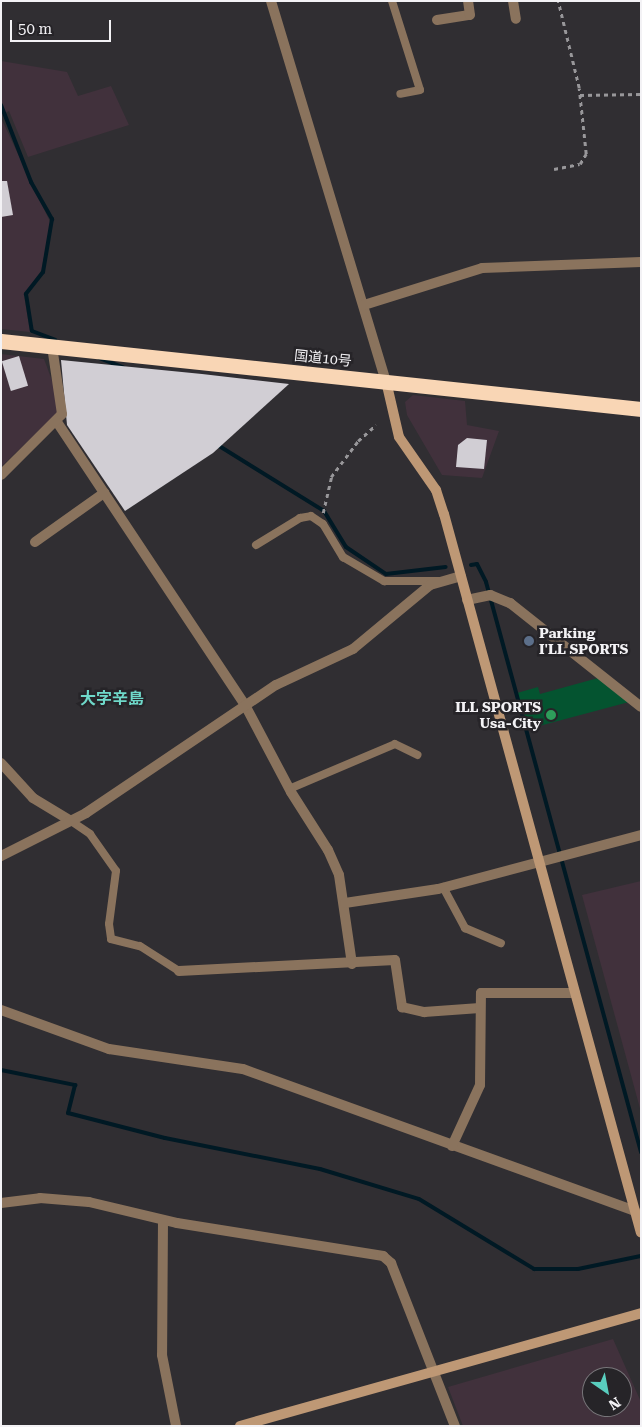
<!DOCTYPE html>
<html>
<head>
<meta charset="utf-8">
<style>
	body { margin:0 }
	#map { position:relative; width:642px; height:1427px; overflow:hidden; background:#302e32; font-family:"Roboto Serif","Noto Sans JP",serif }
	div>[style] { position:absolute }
	.commercial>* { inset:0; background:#41313c }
	.green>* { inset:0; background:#045430 }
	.stream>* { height:4px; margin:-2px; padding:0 2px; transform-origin:2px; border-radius:2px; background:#001924 }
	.building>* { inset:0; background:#d1ced4; transform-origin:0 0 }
	.path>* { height:2.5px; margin-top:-1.25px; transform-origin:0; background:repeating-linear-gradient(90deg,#98979a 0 4px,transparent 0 8px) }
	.lane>* { height:8px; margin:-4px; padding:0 4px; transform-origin:4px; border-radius:4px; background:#8a735d }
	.street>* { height:10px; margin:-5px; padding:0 5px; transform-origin:5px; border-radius:5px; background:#8a735d }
	.secondary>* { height:10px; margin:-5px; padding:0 5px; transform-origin:5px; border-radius:5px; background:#be9875 }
	.highway>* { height:15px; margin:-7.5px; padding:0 7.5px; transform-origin:7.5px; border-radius:7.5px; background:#f9d6b5 }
	.dots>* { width:14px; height:14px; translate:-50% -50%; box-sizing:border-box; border:2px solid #262428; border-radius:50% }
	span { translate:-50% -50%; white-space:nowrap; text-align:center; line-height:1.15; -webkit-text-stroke:5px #262428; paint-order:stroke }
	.street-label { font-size:14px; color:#f3f2f5 }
	.poi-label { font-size:14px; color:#f3f2f5; font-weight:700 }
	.left { translate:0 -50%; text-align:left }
	.right { translate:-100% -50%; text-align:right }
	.quarter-label { font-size:16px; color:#6fd8c9; font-weight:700 }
	.frame { position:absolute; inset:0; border:2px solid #f3f2f5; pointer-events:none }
	.north { position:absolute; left:582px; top:1367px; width:50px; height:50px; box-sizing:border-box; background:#262428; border:1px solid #78767a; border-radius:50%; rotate:147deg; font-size:14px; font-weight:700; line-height:20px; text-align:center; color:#f3f2f5 }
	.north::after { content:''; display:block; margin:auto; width:18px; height:22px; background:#59cebf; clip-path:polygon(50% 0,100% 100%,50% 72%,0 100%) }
	.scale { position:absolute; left:10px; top:20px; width:101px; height:22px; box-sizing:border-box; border:2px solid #f3f2f5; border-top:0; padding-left:6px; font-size:15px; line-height:18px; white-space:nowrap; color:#f3f2f5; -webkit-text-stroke:4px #262428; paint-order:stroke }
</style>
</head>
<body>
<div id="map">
	<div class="commercial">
		<i style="clip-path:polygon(1px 61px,67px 72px,78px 96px,111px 86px,129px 125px,28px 157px,9px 111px,1px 115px)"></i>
		<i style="clip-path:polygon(1px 118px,51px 224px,41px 271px,24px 295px,30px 332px,1px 329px)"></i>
		<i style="clip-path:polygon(1px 354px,44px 359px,57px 394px,57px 413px,1px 467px)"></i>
		<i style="clip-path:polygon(413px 395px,465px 401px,467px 425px,499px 431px,482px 478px,442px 475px,407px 415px,405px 402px)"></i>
		<i style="clip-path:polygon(641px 881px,641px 1112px,582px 895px)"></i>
		<i style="clip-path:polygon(evenodd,613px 1339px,641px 1402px,641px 1426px,463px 1426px,448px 1387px,613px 1339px,592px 1377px,622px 1377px,622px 1407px,592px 1407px,592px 1377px)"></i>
	</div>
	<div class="green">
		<i style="clip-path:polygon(598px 678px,629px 702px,528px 729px,517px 693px,538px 687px,540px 694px)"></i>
	</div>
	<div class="stream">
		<i style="left:1px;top:105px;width:83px;rotate:68.7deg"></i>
		<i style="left:31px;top:182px;width:43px;rotate:60.4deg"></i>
		<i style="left:52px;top:219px;width:54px;rotate:99.6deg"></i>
		<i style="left:43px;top:272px;width:28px;rotate:128deg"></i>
		<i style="left:26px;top:294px;width:37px;rotate:81deg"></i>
		<i style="left:32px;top:331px;width:25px;rotate:21deg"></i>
		<i style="left:99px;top:358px;width:26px;rotate:21deg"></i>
		<i style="left:216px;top:444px;width:127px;rotate:31.8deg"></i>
		<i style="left:324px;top:511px;width:42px;rotate:58.6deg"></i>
		<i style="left:346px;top:547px;width:48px;rotate:34deg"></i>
		<i style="left:386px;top:574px;width:60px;rotate:-6.7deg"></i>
		<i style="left:471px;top:565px;width:6px;rotate:-9deg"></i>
		<i style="left:477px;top:564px;width:20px;rotate:63deg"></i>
		<i style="left:486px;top:582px;width:591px;rotate:74.79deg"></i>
		<i style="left:1px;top:1070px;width:76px;rotate:11.5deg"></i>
		<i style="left:75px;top:1085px;width:29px;rotate:104deg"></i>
		<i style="left:68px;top:1113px;width:100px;rotate:14.5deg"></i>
		<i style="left:165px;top:1138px;width:158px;rotate:11.3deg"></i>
		<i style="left:320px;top:1169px;width:103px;rotate:16.9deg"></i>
		<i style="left:419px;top:1199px;width:135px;rotate:31.3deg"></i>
		<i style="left:534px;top:1269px;width:44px"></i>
		<i style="left:578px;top:1269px;width:64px;rotate:-11.7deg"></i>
	</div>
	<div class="building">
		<i style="clip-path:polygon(1px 181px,7px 181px,13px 215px,1px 217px)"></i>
		<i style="left:19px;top:356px;width:31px;height:18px;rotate:73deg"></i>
		<i style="clip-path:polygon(61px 360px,202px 374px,289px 384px,213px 453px,125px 511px,67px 425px)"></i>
		<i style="clip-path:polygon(467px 438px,487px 440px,484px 469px,456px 467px,458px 445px)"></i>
	</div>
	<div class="path">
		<i style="left:580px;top:95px;width:61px;rotate:-0.9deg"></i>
		<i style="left:554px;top:169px;width:26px;rotate:-11deg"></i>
		<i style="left:580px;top:164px;width:12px;rotate:-59deg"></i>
		<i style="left:586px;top:154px;width:66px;rotate:-96.1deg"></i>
		<i style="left:579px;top:88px;width:89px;rotate:-103.6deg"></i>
		<i style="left:323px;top:513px;width:37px;rotate:-77deg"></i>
		<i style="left:331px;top:477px;width:45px;rotate:-53.1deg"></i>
		<i style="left:358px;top:441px;width:24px;rotate:-42deg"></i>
	</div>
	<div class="lane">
		<i style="left:392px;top:1px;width:93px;rotate:72.5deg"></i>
		<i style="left:420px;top:90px;width:20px;rotate:169deg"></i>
		<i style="left:256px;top:545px;width:52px;rotate:-31.5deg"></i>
		<i style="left:300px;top:518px;width:11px;rotate:-10deg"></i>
		<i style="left:311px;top:516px;width:14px;rotate:34deg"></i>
		<i style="left:323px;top:524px;width:39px;rotate:59deg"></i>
		<i style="left:343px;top:557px;width:48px;rotate:30.3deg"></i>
		<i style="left:384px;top:581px;width:58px"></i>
		<i style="left:289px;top:789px;width:115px;rotate:-23deg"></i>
		<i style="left:395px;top:744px;width:25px;rotate:26deg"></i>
		<i style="left:71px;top:821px;width:23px;rotate:34deg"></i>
		<i style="left:90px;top:834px;width:45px;rotate:54.9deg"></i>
		<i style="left:116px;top:871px;width:53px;rotate:97.5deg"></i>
		<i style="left:109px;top:924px;width:15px;rotate:82deg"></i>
		<i style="left:111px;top:939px;width:30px;rotate:14deg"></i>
		<i style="left:140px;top:946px;width:46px;rotate:32.7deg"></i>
		<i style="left:443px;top:887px;width:47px;rotate:61.8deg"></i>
		<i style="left:465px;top:928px;width:39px;rotate:23deg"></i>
	</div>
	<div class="street">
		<i style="left:271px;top:1px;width:397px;rotate:73.2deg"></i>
		<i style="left:513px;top:1px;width:18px;rotate:81deg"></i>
		<i style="left:437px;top:20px;width:33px;rotate:-9deg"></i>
		<i style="left:470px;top:15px;width:14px;rotate:-98deg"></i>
		<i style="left:364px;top:305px;width:124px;rotate:-17.4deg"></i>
		<i style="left:482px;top:268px;width:159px;rotate:-2.2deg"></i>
		<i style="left:57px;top:422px;width:340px;rotate:56.4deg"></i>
		<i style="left:245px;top:705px;width:98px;rotate:62.1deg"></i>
		<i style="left:291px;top:792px;width:69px;rotate:57.5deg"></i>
		<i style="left:328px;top:850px;width:27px;rotate:66deg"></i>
		<i style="left:339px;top:875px;width:90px;rotate:81.7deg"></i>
		<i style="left:1px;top:475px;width:86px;rotate:-45deg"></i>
		<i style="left:62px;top:414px;width:69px;rotate:-98.4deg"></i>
		<i style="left:35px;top:542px;width:85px;rotate:-35.4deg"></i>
		<i style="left:467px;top:600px;width:24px;rotate:-12deg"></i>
		<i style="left:490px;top:595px;width:22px;rotate:22deg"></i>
		<i style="left:510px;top:603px;width:167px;rotate:38.4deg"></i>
		<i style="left:1px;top:763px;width:47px;rotate:47.6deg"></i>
		<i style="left:33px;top:798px;width:44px;rotate:31.2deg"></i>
		<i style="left:1px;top:856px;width:95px;rotate:-26.8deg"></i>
		<i style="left:86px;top:813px;width:229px;rotate:-34deg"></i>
		<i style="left:276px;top:685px;width:85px;rotate:-25.1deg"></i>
		<i style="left:353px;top:649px;width:100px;rotate:-39.7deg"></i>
		<i style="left:430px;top:585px;width:32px;rotate:-16deg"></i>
		<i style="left:345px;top:903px;width:94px;rotate:-8.6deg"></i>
		<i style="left:438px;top:889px;width:210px;rotate:-14.9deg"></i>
		<i style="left:179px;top:971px;width:216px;rotate:-2.9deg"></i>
		<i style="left:395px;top:960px;width:48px;rotate:81.5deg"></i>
		<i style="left:402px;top:1007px;width:23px;rotate:13deg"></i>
		<i style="left:424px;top:1012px;width:56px;rotate:-4.1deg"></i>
		<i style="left:1px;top:1010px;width:115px;rotate:19.9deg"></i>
		<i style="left:109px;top:1049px;width:135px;rotate:8.5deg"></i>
		<i style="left:243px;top:1069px;width:417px;rotate:19.9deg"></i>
		<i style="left:452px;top:1146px;width:67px;rotate:-65.3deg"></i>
		<i style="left:480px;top:1085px;width:92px;rotate:-89.4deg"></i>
		<i style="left:481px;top:993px;width:94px"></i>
		<i style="left:1px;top:1203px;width:39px;rotate:-7deg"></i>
		<i style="left:40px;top:1198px;width:49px;rotate:4.7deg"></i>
		<i style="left:89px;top:1202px;width:90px;rotate:13.4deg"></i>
		<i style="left:177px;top:1223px;width:209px;rotate:9.1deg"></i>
		<i style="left:383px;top:1256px;width:11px;rotate:41deg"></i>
		<i style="left:391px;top:1263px;width:175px;rotate:68.6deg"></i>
		<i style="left:163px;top:1220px;width:135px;rotate:90.4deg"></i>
		<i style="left:162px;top:1355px;width:72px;rotate:78.8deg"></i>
	</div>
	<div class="secondary">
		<i style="left:386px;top:381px;width:57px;rotate:76.9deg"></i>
		<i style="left:399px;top:437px;width:65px;rotate:55.1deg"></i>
		<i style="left:436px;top:490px;width:25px;rotate:72deg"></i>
		<i style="left:444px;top:514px;width:745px;rotate:74.68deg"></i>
		<i style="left:240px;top:1426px;width:417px;rotate:-15.7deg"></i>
	</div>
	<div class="highway">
		<i style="left:1px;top:341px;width:644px;rotate:6.06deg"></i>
	</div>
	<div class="dots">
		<i style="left:529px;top:641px;background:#5c6f8a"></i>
		<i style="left:551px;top:715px;background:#2e9e5b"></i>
	</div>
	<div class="street-label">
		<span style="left:323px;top:358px;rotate:6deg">国道10号</span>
	</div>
	<div class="poi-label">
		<span class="left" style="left:539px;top:641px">Parking<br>I'LL SPORTS</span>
		<span class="right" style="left:541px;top:715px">ILL SPORTS<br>Usa-City</span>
	</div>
	<div class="quarter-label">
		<span style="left:112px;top:699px">大字辛島</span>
	</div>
	<div class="frame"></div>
	<div class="north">N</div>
	<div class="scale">50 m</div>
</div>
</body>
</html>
